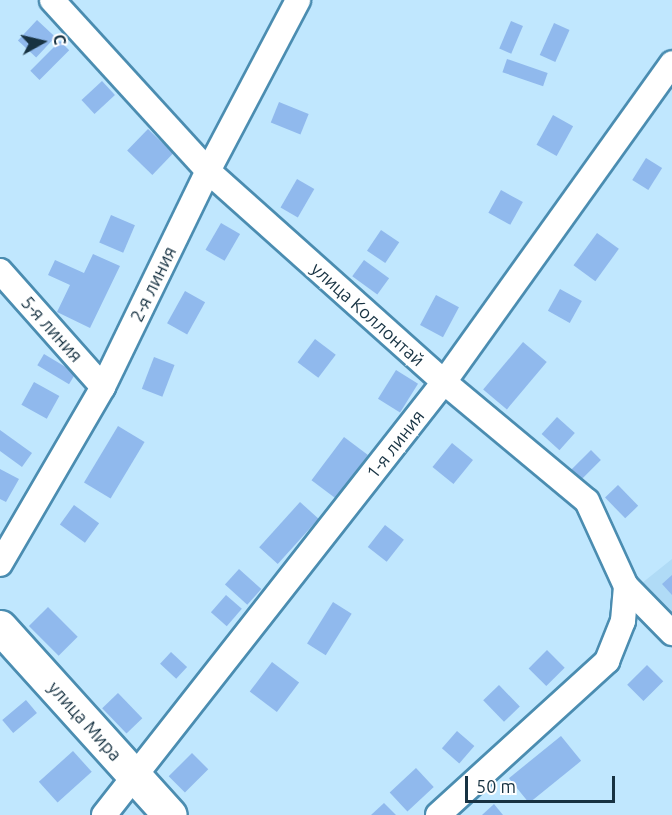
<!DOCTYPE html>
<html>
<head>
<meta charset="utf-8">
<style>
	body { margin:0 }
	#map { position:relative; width:672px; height:815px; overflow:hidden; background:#c0e7fe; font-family:Ubuntu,sans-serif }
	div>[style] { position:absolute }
	.built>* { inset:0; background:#b0dbf6 }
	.building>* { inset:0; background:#90b9ed; transform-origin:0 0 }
	.roads { filter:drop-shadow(2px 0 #4b8db1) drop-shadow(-2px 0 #4b8db1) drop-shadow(0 2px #4b8db1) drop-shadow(0 -2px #4b8db1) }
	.minor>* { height:24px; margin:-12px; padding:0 12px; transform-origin:12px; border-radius:12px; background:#fff }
	.secondary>* { height:33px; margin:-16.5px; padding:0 16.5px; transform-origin:16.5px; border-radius:16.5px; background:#fff }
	span { translate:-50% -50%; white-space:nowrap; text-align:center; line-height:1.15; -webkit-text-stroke:5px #fff; paint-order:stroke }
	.street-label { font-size:18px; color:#173242 }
	.north { position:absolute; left:12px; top:12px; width:60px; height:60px; -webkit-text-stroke:4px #fff; paint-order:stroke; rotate:82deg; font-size:16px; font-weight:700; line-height:24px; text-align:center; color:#173242 }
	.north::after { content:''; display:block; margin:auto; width:21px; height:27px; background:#173242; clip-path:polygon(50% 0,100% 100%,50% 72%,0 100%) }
	.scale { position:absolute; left:465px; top:776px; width:150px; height:27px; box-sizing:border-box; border:3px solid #173242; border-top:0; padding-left:8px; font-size:18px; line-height:21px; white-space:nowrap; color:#173242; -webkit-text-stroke:4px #fff; paint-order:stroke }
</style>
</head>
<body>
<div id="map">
	<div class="built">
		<i style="clip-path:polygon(672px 559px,672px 648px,637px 608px,637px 587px)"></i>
	</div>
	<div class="building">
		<i style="left:37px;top:20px;width:25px;height:28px;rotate:43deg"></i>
		<i style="left:511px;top:21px;width:13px;height:30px;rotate:23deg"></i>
		<i style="left:554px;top:23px;width:17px;height:35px;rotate:24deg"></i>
		<i style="left:60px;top:41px;width:13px;height:42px;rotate:45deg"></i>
		<i style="left:507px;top:59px;width:43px;height:14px;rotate:19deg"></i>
		<i style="left:102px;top:81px;width:19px;height:28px;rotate:47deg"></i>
		<i style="left:279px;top:102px;width:32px;height:22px;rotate:22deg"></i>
		<i style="left:553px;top:115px;width:23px;height:34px;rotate:29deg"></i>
		<i style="left:148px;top:129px;width:35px;height:30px;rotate:44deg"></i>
		<i style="left:646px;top:158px;width:19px;height:26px;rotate:32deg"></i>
		<i style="left:297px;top:179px;width:20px;height:33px;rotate:30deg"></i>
		<i style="left:501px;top:190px;width:25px;height:26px;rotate:29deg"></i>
		<i style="left:111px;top:215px;width:26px;height:30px;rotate:23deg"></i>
		<i style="left:221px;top:223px;width:22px;height:31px;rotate:30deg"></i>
		<i style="left:381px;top:230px;width:22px;height:25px;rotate:34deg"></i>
		<i style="left:597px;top:233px;width:27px;height:40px;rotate:36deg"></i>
		<i style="clip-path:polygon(93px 254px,120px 266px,90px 328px,57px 312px,70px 285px,48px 275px,55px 260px,84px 273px)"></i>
		<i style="left:364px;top:260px;width:31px;height:20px;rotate:36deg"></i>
		<i style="left:560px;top:289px;width:25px;height:25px;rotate:29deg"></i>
		<i style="left:185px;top:291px;width:23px;height:37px;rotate:29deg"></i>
		<i style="left:436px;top:295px;width:26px;height:34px;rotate:28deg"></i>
		<i style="left:315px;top:339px;width:26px;height:29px;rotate:37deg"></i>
		<i style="left:523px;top:342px;width:31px;height:62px;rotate:40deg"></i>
		<i style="left:44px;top:354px;width:37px;height:13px;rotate:31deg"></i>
		<i style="left:154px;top:357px;width:22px;height:34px;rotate:21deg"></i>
		<i style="left:396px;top:370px;width:26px;height:34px;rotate:32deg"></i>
		<i style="left:34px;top:382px;width:29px;height:26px;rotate:29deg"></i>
		<i style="left:557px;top:417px;width:24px;height:23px;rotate:42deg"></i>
		<i style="left:118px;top:426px;width:31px;height:66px;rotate:31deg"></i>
		<i style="clip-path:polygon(0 430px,32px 453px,22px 467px,0 451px)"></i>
		<i style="left:344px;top:437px;width:30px;height:54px;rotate:37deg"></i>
		<i style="left:452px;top:443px;width:27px;height:31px;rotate:39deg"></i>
		<i style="left:591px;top:450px;width:14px;height:28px;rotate:45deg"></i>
		<i style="clip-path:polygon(0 469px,19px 479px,6px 502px,0 499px)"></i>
		<i style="left:618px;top:485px;width:29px;height:18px;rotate:46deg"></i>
		<i style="left:300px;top:502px;width:25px;height:61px;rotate:42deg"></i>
		<i style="left:74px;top:505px;width:31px;height:24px;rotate:36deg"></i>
		<i style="left:385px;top:525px;width:24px;height:28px;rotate:38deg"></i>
		<i style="left:239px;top:569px;width:30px;height:21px;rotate:42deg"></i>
		<i style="clip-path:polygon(672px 575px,672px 595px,662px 584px)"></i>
		<i style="left:226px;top:595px;width:21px;height:23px;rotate:41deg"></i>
		<i style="left:333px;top:602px;width:22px;height:49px;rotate:32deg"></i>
		<i style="left:48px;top:607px;width:42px;height:27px;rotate:45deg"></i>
		<i style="left:547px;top:650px;width:25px;height:26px;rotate:45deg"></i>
		<i style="left:171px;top:652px;width:22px;height:16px;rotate:43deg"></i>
		<i style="left:272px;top:662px;width:34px;height:37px;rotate:37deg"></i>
		<i style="left:647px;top:665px;width:23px;height:28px;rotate:45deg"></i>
		<i style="left:499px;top:685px;width:30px;height:22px;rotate:46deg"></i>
		<i style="left:118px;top:693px;width:35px;height:22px;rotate:46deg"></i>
		<i style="left:26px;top:700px;width:17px;height:31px;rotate:50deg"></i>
		<i style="left:457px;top:731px;width:23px;height:23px;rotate:41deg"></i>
		<i style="left:561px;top:736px;width:32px;height:67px;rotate:51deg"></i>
		<i style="left:73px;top:751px;width:28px;height:46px;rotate:48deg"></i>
		<i style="left:192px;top:753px;width:23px;height:33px;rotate:45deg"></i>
		<i style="left:416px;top:768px;width:26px;height:36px;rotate:47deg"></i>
		<i style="clip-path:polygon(384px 803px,396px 815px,371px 815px)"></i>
		<i style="clip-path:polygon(494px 804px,503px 815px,482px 815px)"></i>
	</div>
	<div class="roads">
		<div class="minor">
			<i style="left:52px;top:0;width:231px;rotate:47.6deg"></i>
			<i style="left:208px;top:171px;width:317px;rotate:41.8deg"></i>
			<i style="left:444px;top:382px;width:186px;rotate:39.8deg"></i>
			<i style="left:587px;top:501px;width:94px;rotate:65.4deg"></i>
			<i style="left:626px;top:586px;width:66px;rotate:45.6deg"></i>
			<i style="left:0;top:271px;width:155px;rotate:48.4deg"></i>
			<i style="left:0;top:564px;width:205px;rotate:-59.8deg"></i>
			<i style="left:103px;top:387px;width:240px;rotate:-64.1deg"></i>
			<i style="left:208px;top:171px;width:193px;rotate:-62.2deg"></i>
			<i style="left:104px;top:815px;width:551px;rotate:-51.86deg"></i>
			<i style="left:444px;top:382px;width:392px;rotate:-54.4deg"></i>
			<i style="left:438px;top:815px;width:229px;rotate:-42.3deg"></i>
			<i style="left:607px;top:661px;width:43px;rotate:-68.2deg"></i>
			<i style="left:623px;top:621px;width:35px;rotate:-85deg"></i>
		</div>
		<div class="secondary">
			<i style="left:0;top:627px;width:253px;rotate:47.9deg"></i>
		</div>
	</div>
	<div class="street-label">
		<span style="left:153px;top:284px;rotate:-64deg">2-я линия</span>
		<span style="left:368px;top:314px;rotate:42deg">улица Коллонтай</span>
		<span style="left:52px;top:329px;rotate:48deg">5-я линия</span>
		<span style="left:395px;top:444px;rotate:-52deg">1-я линия</span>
		<span style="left:85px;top:721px;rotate:48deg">улица Мира</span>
	</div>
	<div class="north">С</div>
	<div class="scale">50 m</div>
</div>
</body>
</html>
